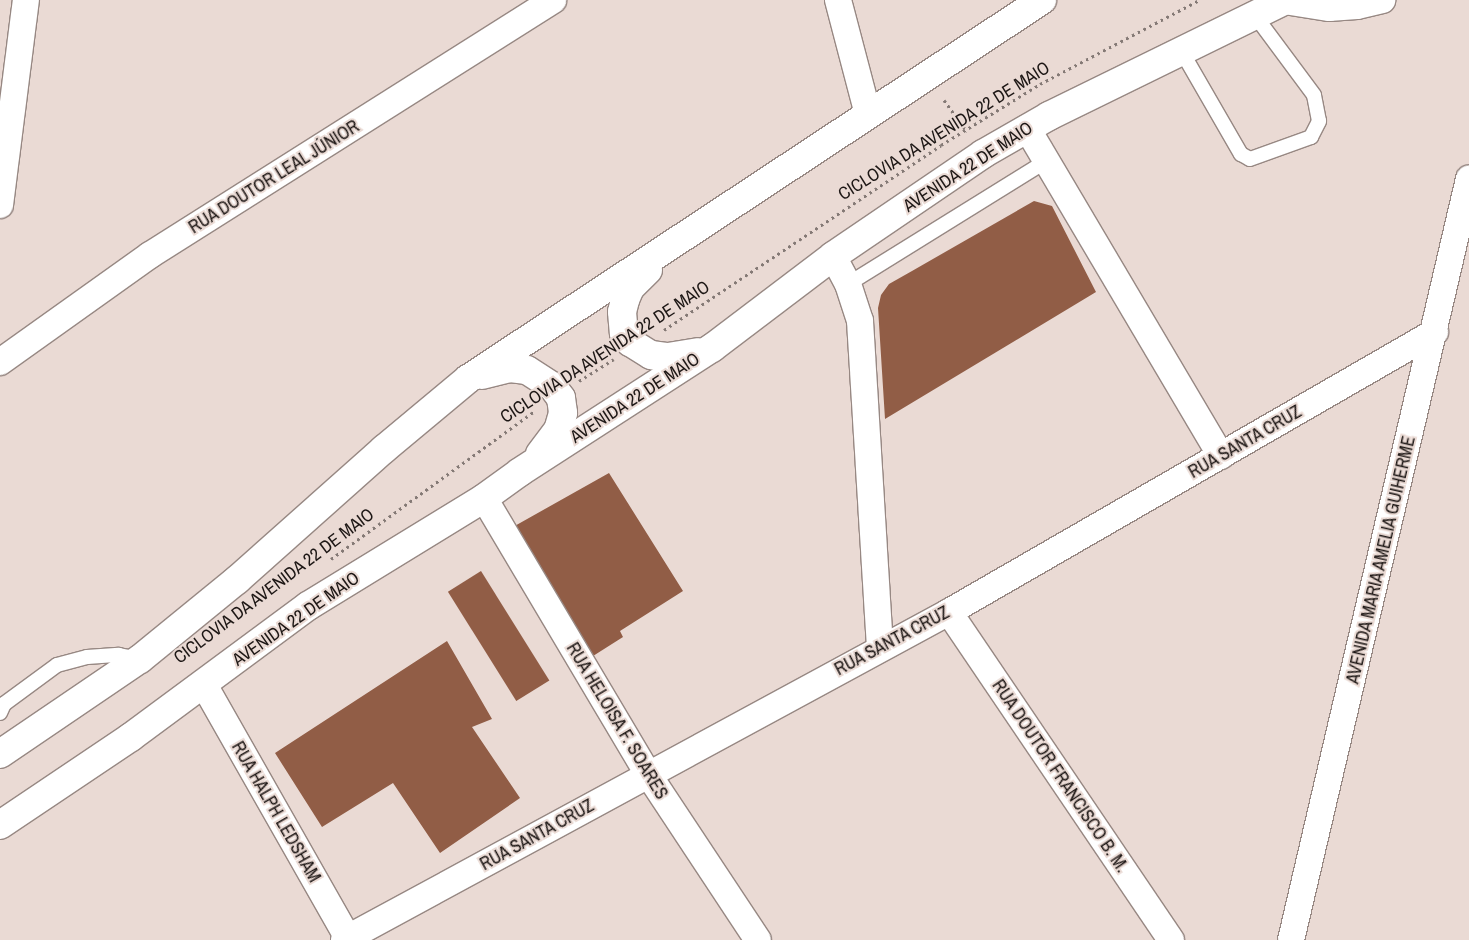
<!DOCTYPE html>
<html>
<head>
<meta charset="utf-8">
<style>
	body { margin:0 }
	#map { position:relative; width:1469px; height:940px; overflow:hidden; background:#eadad4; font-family:"Archivo Narrow",sans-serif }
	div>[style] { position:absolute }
	.building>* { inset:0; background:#915d46; transform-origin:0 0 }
	.path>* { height:3px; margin-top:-1.5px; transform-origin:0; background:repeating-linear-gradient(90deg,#847975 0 2.5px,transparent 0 6.5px) }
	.roads { filter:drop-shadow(1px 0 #978883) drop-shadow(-1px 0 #978883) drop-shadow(0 1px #978883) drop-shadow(0 -1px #978883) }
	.service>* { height:14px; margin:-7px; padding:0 7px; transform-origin:7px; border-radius:7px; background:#fff }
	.minor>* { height:26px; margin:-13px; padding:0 13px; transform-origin:13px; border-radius:13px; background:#fff }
	.primary>* { height:28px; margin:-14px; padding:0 14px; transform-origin:14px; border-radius:14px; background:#fff }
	span { translate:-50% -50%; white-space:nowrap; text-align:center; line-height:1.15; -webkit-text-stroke:4px #eadad4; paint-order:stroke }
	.street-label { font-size:18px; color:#1d1715 }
</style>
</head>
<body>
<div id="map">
	<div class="building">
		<i style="clip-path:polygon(1034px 201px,1052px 206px,1096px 292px,885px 419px,878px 308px,881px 295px,889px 284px,912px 271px)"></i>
		<i style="clip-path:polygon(609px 473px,683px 591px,620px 631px,623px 637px,582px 663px,504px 532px)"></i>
		<i style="left:481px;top:571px;width:129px;height:39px;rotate:58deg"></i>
		<i style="clip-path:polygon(447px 641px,492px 719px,472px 727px,520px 798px,440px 853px,393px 783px,322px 827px,275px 753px)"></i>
	</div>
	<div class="path">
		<i style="left:944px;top:100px;width:39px;rotate:54deg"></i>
		<i style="left:664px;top:330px;width:333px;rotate:-33.7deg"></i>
		<i style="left:941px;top:145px;width:116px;rotate:-31.6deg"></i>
		<i style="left:1040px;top:84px;width:180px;rotate:-27.8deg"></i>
		<i style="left:579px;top:381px;width:41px;rotate:-32.2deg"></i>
		<i style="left:331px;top:559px;width:253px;rotate:-36deg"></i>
	</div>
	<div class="roads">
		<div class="service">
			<i style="left:1182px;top:52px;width:118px;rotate:60deg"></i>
			<i style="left:1241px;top:154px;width:10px;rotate:29deg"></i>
			<i style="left:1250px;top:159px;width:65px;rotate:-19.8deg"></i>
			<i style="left:1311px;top:137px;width:18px;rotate:-63deg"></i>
			<i style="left:1319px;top:121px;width:26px;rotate:-101deg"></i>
			<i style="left:1314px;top:95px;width:97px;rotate:-126.6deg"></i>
			<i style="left:848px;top:284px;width:232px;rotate:-31.8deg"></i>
			<i style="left:0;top:713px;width:10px;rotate:-66deg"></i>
			<i style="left:4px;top:704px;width:66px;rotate:-36.3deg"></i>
			<i style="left:57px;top:665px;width:31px;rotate:-15deg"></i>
			<i style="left:87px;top:657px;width:32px;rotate:-4deg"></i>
			<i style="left:119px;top:655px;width:20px;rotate:11deg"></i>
		</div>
		<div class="minor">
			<i style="left:838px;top:0;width:118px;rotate:75.3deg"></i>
			<i style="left:1284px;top:1px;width:46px;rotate:8.8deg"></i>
			<i style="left:1329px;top:8px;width:28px;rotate:-4deg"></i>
			<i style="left:1357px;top:6px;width:26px;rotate:-13deg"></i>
			<i style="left:1027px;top:128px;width:381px;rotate:59.4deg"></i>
			<i style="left:0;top:205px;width:207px;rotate:-82.8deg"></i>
			<i style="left:833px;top:256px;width:32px;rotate:62deg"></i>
			<i style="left:848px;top:284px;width:39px;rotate:72deg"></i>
			<i style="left:860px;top:321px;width:326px;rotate:86.5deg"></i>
			<i style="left:0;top:362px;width:184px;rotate:-35.5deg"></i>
			<i style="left:150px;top:255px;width:477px;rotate:-32.3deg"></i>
			<i style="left:484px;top:498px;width:321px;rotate:59.3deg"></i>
			<i style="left:648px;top:774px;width:199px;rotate:56.5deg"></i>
			<i style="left:949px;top:612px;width:396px;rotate:55.9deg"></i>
			<i style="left:203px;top:683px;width:296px;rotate:60.4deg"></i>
			<i style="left:344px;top:940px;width:688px;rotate:-28.46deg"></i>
			<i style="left:949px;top:612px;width:561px;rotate:-29.95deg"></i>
			<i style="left:1291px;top:940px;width:782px;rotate:-76.84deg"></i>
		</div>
		<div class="primary">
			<i style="left:648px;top:270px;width:25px;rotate:135deg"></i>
			<i style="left:630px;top:288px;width:13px;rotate:113deg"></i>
			<i style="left:625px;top:300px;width:12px;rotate:104deg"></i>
			<i style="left:622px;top:312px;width:21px;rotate:85deg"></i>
			<i style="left:624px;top:333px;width:11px;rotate:56deg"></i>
			<i style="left:630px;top:342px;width:25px;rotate:32deg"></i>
			<i style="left:651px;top:355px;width:17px;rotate:7deg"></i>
			<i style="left:668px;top:357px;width:31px;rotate:-9deg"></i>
			<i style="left:482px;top:375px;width:29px;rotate:-14deg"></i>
			<i style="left:510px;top:368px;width:17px;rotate:7deg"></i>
			<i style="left:527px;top:370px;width:30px;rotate:33deg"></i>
			<i style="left:552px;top:386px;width:15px;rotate:53deg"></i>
			<i style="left:561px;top:398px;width:15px;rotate:82deg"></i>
			<i style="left:563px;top:413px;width:18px;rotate:106deg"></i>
			<i style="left:558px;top:430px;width:30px;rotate:127deg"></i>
			<i style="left:0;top:754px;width:169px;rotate:-34.2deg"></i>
			<i style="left:140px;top:659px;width:125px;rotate:-39.2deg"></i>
			<i style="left:237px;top:580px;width:197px;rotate:-41.7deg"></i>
			<i style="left:384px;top:449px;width:109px;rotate:-39.8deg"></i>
			<i style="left:468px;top:379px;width:688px;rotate:-33.44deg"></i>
			<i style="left:0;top:825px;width:158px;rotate:-33.9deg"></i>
			<i style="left:131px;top:737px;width:220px;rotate:-36.5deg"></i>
			<i style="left:308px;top:606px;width:206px;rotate:-31.5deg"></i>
			<i style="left:484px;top:498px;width:44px;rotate:-35.8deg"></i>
			<i style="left:520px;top:472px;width:229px;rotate:-32.9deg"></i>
			<i style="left:712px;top:348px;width:152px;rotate:-37.2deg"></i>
			<i style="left:833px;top:256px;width:181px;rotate:-34.2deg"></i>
			<i style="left:983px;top:154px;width:76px;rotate:-29.9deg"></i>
			<i style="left:1049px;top:116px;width:264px;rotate:-26.1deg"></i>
		</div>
	</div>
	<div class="street-label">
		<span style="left:944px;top:131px;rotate:-32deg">CICLOVIA DA AVENIDA 22 DE MAIO</span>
		<span style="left:968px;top:167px;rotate:-33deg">AVENIDA 22 DE MAIO</span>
		<span style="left:274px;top:177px;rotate:-32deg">RUA DOUTOR LEAL JÚNIOR</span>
		<span style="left:605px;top:352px;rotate:-33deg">CICLOVIA DA AVENIDA 22 DE MAIO</span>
		<span style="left:635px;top:398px;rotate:-33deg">AVENIDA 22 DE MAIO</span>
		<span style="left:1245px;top:442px;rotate:-30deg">RUA SANTA CRUZ</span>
		<span style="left:1381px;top:560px;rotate:-77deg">AVENIDA MARIA AMELIA GUIHERME</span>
		<span style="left:274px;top:586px;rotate:-37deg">CICLOVIA DA AVENIDA 22 DE MAIO</span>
		<span style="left:296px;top:619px;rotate:-35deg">AVENIDA 22 DE MAIO</span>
		<span style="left:892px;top:641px;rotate:-28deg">RUA SANTA CRUZ</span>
		<span style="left:617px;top:721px;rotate:59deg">RUA HELOISA F. SOARES</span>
		<span style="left:1060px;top:776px;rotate:56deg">RUA DOUTOR FRANCISCO B. M.</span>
		<span style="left:276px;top:812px;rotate:60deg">RUA HALPH LEDSHAM</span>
		<span style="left:537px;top:835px;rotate:-29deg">RUA SANTA CRUZ</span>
	</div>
</div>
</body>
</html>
